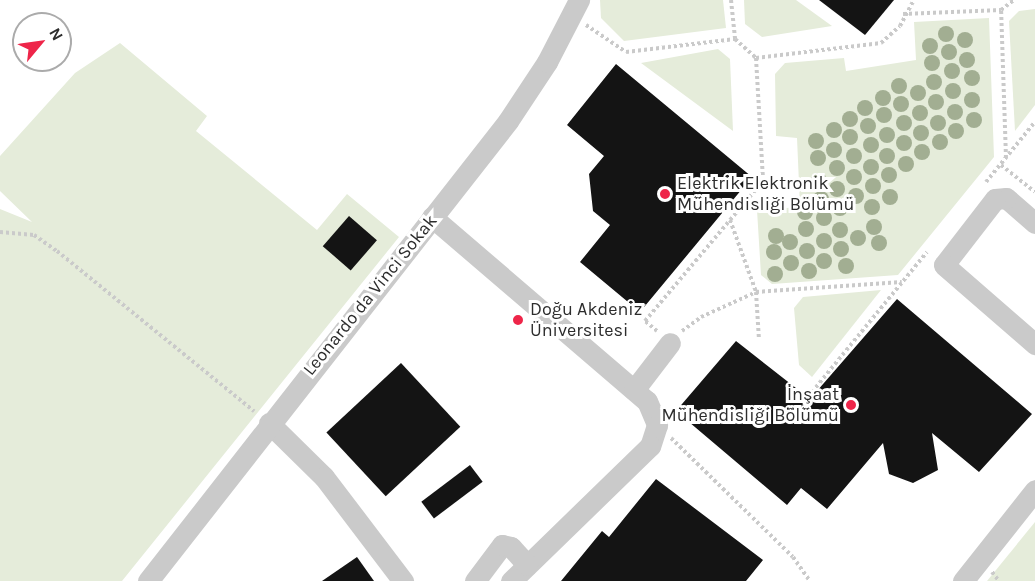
<!DOCTYPE html>
<html>
<head>
<meta charset="utf-8">
<style>
	body { margin:0 }
	#map { position:relative; width:1035px; height:581px; overflow:hidden; background:#fff; font-family:Karla,sans-serif }
	div>[style] { position:absolute }
	.green>* { inset:0; background:#e5ecda }
	.building>* { inset:0; background:#141414; transform-origin:0 0 }
	.path>* { height:4px; margin-top:-2px; transform-origin:0; background:repeating-linear-gradient(90deg,#cacaca 0 3px,transparent 0 6px) }
	.minor>* { height:21px; margin:-10.5px; padding:0 10.5px; transform-origin:10.5px; border-radius:10.5px; background:#cacaca }
	.trees>* { width:16px; height:16px; margin:-8px; border-radius:50%; background:#a2ae92 }
	.dots>* { width:16px; height:16px; translate:-50% -50%; box-sizing:border-box; border:3px solid #fff; border-radius:50% }
	span { translate:-50% -50%; white-space:nowrap; text-align:center; line-height:1.15; -webkit-text-stroke:6px #fff; paint-order:stroke }
	.poi-label { font-size:18px; color:#2d2d2d }
	.left { translate:0 -50%; text-align:left }
	.right { translate:-100% -50%; text-align:right }
	.street-label { font-size:18px; color:#2d2d2d }
	.north { position:absolute; left:12px; top:12px; width:60px; height:60px; box-sizing:border-box; background:#fff; border:2px solid #ababab; border-radius:50%; rotate:61deg; font-size:16px; font-weight:700; line-height:24px; text-align:center; color:#2d2d2d }
	.north::after { content:''; display:block; margin:auto; width:21px; height:27px; background:#ee2549; clip-path:polygon(50% 0,100% 100%,50% 72%,0 100%) }
</style>
</head>
<body>
<div id="map">
	<div class="green">
		<i style="clip-path:polygon(600px 0,723px 0,726px 28px,624px 41px,601px 18px)"></i>
		<i style="clip-path:polygon(744px 0,796px 0,832px 26px,762px 37px,745px 24px)"></i>
		<i style="clip-path:polygon(1035px 9px,1035px 105px,1015px 131px,1009px 21px,1019px 11px)"></i>
		<i style="clip-path:polygon(989px 18px,994px 157px,898px 275px,772px 284px,761px 275px,757px 210px,800px 207px,797px 138px,776px 136px,775px 74px,785px 63px,844px 58px,846px 71px,916px 60px,914px 22px)"></i>
		<i style="clip-path:polygon(120px 43px,207px 116px,196px 131px,317px 230px,347px 194px,399px 237px,122px 581px,0 581px,0 209px,32px 222px,0 191px,0 156px,75px 73px)"></i>
		<i style="clip-path:polygon(718px 49px,730px 59px,733px 131px,641px 63px)"></i>
		<i style="clip-path:polygon(881px 290px,812px 377px,799px 365px,794px 308px,803px 297px)"></i>
		<i style="clip-path:polygon(1035px 522px,1035px 581px,987px 581px)"></i>
	</div>
	<div class="building">
		<i style="clip-path:polygon(819px 0,894px 0,865px 35px)"></i>
		<i style="clip-path:polygon(616px 64px,752px 177px,640px 312px,580px 262px,610px 225px,593px 211px,589px 174px,604px 156px,567px 125px)"></i>
		<i style="left:349px;top:216px;width:37px;height:40px;rotate:41deg"></i>
		<i style="clip-path:polygon(897px 299px,1032px 414px,979px 472px,932px 433px,938px 470px,913px 483px,889px 474px,883px 443px,827px 509px,801px 488px,787px 505px,676px 411px,736px 341px,810px 399px)"></i>
		<i style="left:401px;top:363px;width:87px;height:102px;rotate:47deg"></i>
		<i style="left:470px;top:465px;width:21px;height:61px;rotate:53deg"></i>
		<i style="clip-path:polygon(656px 479px,763px 560px,746px 581px,561px 581px,602px 531px,609px 537px)"></i>
		<i style="clip-path:polygon(357px 557px,374px 581px,322px 581px)"></i>
	</div>
	<div class="path">
		<i style="left:731px;top:0;width:39px;rotate:84deg"></i>
		<i style="left:735px;top:39px;width:28px;rotate:42deg"></i>
		<i style="left:756px;top:58px;width:126px;rotate:-6.8deg"></i>
		<i style="left:881px;top:43px;width:25px;rotate:-42deg"></i>
		<i style="left:900px;top:26px;width:30px;rotate:-62deg"></i>
		<i style="left:903px;top:14px;width:98px;rotate:-2.3deg"></i>
		<i style="left:586px;top:25px;width:48px;rotate:34deg"></i>
		<i style="left:626px;top:52px;width:110px;rotate:-6.8deg"></i>
		<i style="left:756px;top:58px;width:123px;rotate:86.7deg"></i>
		<i style="left:763px;top:181px;width:51px;rotate:130.2deg"></i>
		<i style="left:730px;top:220px;width:77px;rotate:70.1deg"></i>
		<i style="left:756px;top:292px;width:48px;rotate:86.4deg"></i>
		<i style="left:1006px;top:158px;width:148px;rotate:-91.9deg"></i>
		<i style="left:1001px;top:10px;width:16px;rotate:-38deg"></i>
		<i style="left:1001px;top:165px;width:43px;rotate:38.5deg"></i>
		<i style="left:986px;top:182px;width:77px;rotate:-50.8deg"></i>
		<i style="left:0;top:232px;width:34px;rotate:5deg"></i>
		<i style="left:34px;top:235px;width:28px;rotate:35deg"></i>
		<i style="left:57px;top:251px;width:254px;rotate:39.1deg"></i>
		<i style="left:657px;top:331px;width:16px;rotate:-140deg"></i>
		<i style="left:645px;top:321px;width:132px;rotate:-49.9deg"></i>
		<i style="left:682px;top:331px;width:24px;rotate:-36deg"></i>
		<i style="left:701px;top:317px;width:60px;rotate:-24.4deg"></i>
		<i style="left:756px;top:292px;width:146px;rotate:-3.9deg"></i>
		<i style="left:812px;top:392px;width:181px;rotate:-50.6deg"></i>
		<i style="left:671px;top:438px;width:170px;rotate:44.3deg"></i>
		<i style="left:793px;top:557px;width:29px;rotate:55deg"></i>
		<i style="left:992px;top:572px;width:11px;rotate:52deg"></i>
	</div>
	<div class="minor">
		<i style="left:432px;top:217px;width:283px;rotate:40.6deg"></i>
		<i style="left:647px;top:401px;width:26px;rotate:67deg"></i>
		<i style="left:657px;top:425px;width:22px;rotate:108deg"></i>
		<i style="left:650px;top:446px;width:194px;rotate:135.8deg"></i>
		<i style="left:1035px;top:223px;width:38px;rotate:-139deg"></i>
		<i style="left:1006px;top:198px;width:11px;rotate:175deg"></i>
		<i style="left:995px;top:199px;width:83px;rotate:127.7deg"></i>
		<i style="left:944px;top:265px;width:121px;rotate:41deg"></i>
		<i style="left:634px;top:390px;width:59px;rotate:-52.5deg"></i>
		<i style="left:269px;top:423px;width:77px;rotate:44.5deg"></i>
		<i style="left:324px;top:477px;width:131px;rotate:52.8deg"></i>
		<i style="left:148px;top:581px;width:584px;rotate:-51.95deg"></i>
		<i style="left:508px;top:121px;width:71px;rotate:-56.5deg"></i>
		<i style="left:547px;top:62px;width:70px;rotate:-62.7deg"></i>
		<i style="left:475px;top:581px;width:45px;rotate:-53.1deg"></i>
		<i style="left:502px;top:545px;width:9px;rotate:13deg"></i>
		<i style="left:511px;top:547px;width:24px;rotate:48deg"></i>
		<i style="left:963px;top:581px;width:116px;rotate:-51.6deg"></i>
	</div>
	<div class="trees">
		<i style="left:946px;top:34px"></i>
		<i style="left:965px;top:40px"></i>
		<i style="left:930px;top:46px"></i>
		<i style="left:949px;top:52px"></i>
		<i style="left:967px;top:60px"></i>
		<i style="left:932px;top:63px"></i>
		<i style="left:952px;top:71px"></i>
		<i style="left:972px;top:78px"></i>
		<i style="left:934px;top:82px"></i>
		<i style="left:899px;top:86px"></i>
		<i style="left:953px;top:91px"></i>
		<i style="left:918px;top:93px"></i>
		<i style="left:883px;top:98px"></i>
		<i style="left:972px;top:100px"></i>
		<i style="left:936px;top:102px"></i>
		<i style="left:901px;top:104px"></i>
		<i style="left:865px;top:108px"></i>
		<i style="left:955px;top:112px"></i>
		<i style="left:920px;top:113px"></i>
		<i style="left:884px;top:115px"></i>
		<i style="left:850px;top:119px"></i>
		<i style="left:974px;top:120px"></i>
		<i style="left:904px;top:123px"></i>
		<i style="left:938px;top:123px"></i>
		<i style="left:868px;top:126px"></i>
		<i style="left:834px;top:130px"></i>
		<i style="left:956px;top:131px"></i>
		<i style="left:921px;top:133px"></i>
		<i style="left:887px;top:135px"></i>
		<i style="left:850px;top:137px"></i>
		<i style="left:816px;top:141px"></i>
		<i style="left:940px;top:142px"></i>
		<i style="left:904px;top:143px"></i>
		<i style="left:871px;top:145px"></i>
		<i style="left:834px;top:150px"></i>
		<i style="left:922px;top:152px"></i>
		<i style="left:854px;top:156px"></i>
		<i style="left:887px;top:156px"></i>
		<i style="left:818px;top:158px"></i>
		<i style="left:906px;top:164px"></i>
		<i style="left:871px;top:167px"></i>
		<i style="left:837px;top:168px"></i>
		<i style="left:889px;top:175px"></i>
		<i style="left:854px;top:177px"></i>
		<i style="left:819px;top:181px"></i>
		<i style="left:873px;top:186px"></i>
		<i style="left:837px;top:189px"></i>
		<i style="left:856px;top:196px"></i>
		<i style="left:890px;top:197px"></i>
		<i style="left:821px;top:199px"></i>
		<i style="left:872px;top:207px"></i>
		<i style="left:840px;top:208px"></i>
		<i style="left:805px;top:212px"></i>
		<i style="left:824px;top:218px"></i>
		<i style="left:874px;top:227px"></i>
		<i style="left:806px;top:229px"></i>
		<i style="left:840px;top:230px"></i>
		<i style="left:776px;top:236px"></i>
		<i style="left:858px;top:238px"></i>
		<i style="left:824px;top:241px"></i>
		<i style="left:790px;top:242px"></i>
		<i style="left:879px;top:243px"></i>
		<i style="left:841px;top:249px"></i>
		<i style="left:807px;top:251px"></i>
		<i style="left:774px;top:252px"></i>
		<i style="left:824px;top:261px"></i>
		<i style="left:791px;top:263px"></i>
		<i style="left:846px;top:266px"></i>
		<i style="left:809px;top:271px"></i>
		<i style="left:775px;top:274px"></i>
	</div>
	<div class="dots">
		<i style="left:665px;top:194px;background:#ee2549"></i>
		<i style="left:518px;top:320px;background:#ee2549"></i>
		<i style="left:851px;top:405px;background:#ee2549"></i>
	</div>
	<div class="poi-label">
		<span class="left" style="left:677px;top:194px">Elektrik Elektronik<br>Mühendisliği Bölümü</span>
		<span class="left" style="left:530px;top:320px">Doğu Akdeniz<br>Üniversitesi</span>
		<span class="right" style="left:839px;top:405px">İnşaat<br>Mühendisliği Bölümü</span>
	</div>
	<div class="street-label">
		<span style="left:370px;top:295px;rotate:-51deg">Leonardo da Vinci Sokak</span>
	</div>
	<div class="north">N</div>
</div>
</body>
</html>
